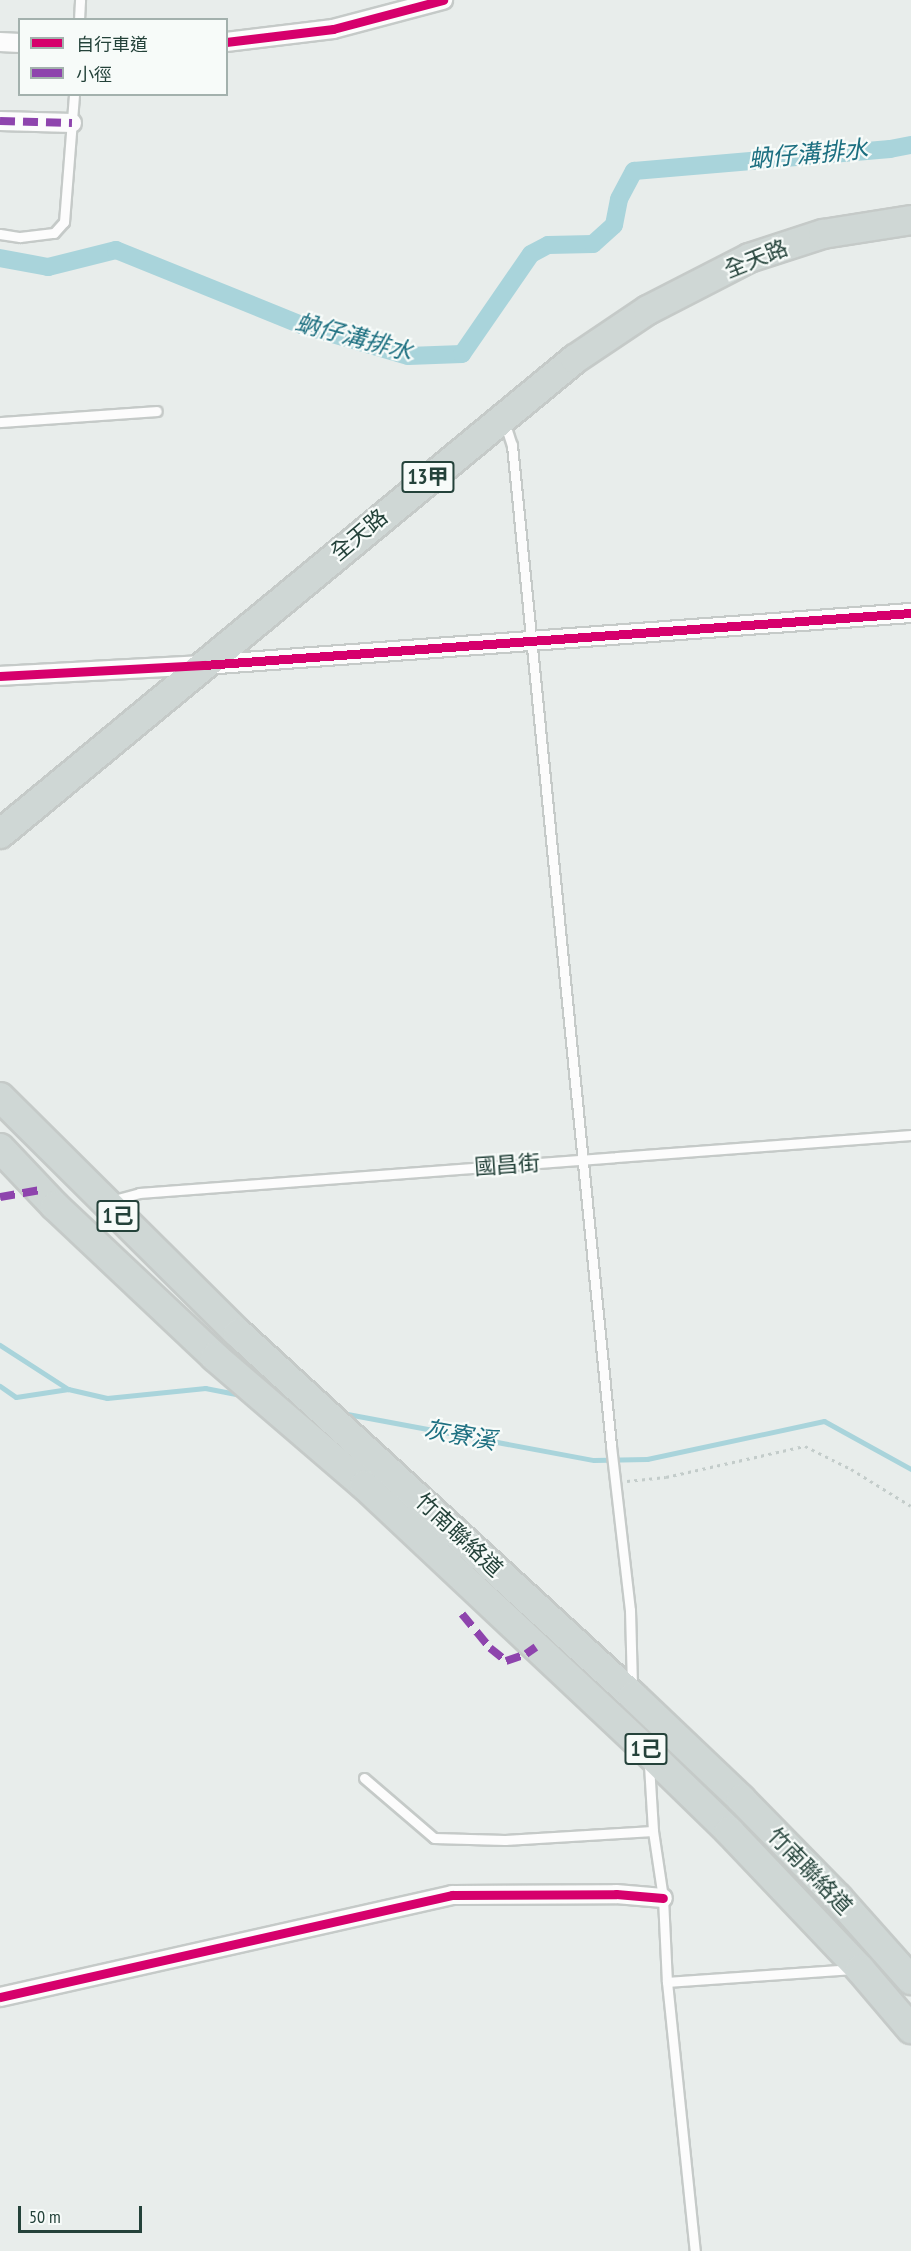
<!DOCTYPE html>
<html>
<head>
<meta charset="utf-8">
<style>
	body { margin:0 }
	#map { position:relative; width:911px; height:2251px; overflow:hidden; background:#e8edeb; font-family:"PT Sans Narrow","Noto Sans TC",sans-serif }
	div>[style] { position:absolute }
	.stream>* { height:5px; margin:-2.5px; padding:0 2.5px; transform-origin:2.5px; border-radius:2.5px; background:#a9d4db }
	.canal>* { height:18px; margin:-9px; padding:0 9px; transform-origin:9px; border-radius:9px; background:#a9d4db }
	.path>* { height:3px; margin-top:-1.5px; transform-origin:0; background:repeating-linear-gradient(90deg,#c3ccca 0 3px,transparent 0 7.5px) }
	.roads { filter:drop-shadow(2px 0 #c5cac8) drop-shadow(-2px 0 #c5cac8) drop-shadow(0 2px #c5cac8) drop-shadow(0 -2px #c5cac8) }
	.service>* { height:9px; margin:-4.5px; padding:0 4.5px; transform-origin:4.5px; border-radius:4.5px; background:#fcfcfc }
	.minor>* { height:18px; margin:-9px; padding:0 9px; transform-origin:9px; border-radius:9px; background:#fcfcfc }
	.primary>* { height:28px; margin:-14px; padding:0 14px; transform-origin:14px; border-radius:14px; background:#cfd7d5 }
	.quiet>* { height:8px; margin-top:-4px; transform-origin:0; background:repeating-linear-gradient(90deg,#8e44ad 0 15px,transparent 0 23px) }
	.cycleway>* { height:9px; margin:-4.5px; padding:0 4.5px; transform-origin:4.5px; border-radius:4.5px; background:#d6006c }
	span { translate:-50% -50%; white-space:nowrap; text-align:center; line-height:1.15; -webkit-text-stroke:4.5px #f7fbf9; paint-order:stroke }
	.shield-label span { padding:2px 4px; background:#f7fbf9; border:2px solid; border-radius:4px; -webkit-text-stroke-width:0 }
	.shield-label { font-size:21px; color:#24423a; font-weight:700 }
	.street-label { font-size:22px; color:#24423a }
	.water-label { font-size:24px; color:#1c6f80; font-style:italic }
	.legend { position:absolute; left:18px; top:18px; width:210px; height:78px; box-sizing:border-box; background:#f7fbf9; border:2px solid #a3b1ad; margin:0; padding:8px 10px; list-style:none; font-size:18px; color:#24423a }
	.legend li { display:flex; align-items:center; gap:12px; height:30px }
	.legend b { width:30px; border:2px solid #a3b1ad }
	.scale { position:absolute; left:18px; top:2206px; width:124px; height:27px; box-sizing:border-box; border:3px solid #24423a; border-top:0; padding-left:8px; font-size:18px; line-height:21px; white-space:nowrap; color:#24423a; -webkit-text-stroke:4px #f7fbf9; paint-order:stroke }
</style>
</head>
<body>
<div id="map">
	<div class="stream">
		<i style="left:0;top:1345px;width:81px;rotate:32.9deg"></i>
		<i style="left:0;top:1386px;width:19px;rotate:35deg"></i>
		<i style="left:16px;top:1397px;width:53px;rotate:-8.7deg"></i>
		<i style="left:68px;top:1389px;width:40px;rotate:13deg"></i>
		<i style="left:107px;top:1398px;width:99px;rotate:-5.8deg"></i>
		<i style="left:205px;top:1388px;width:38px;rotate:11deg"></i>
		<i style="left:342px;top:1413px;width:256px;rotate:10.6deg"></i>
		<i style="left:594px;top:1460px;width:53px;rotate:-1.1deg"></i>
		<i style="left:647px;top:1459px;width:181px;rotate:-12.1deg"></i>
		<i style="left:824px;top:1421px;width:99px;rotate:28.9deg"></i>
	</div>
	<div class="canal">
		<i style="left:0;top:258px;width:49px;rotate:10.6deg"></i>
		<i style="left:48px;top:267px;width:70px;rotate:-14deg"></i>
		<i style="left:116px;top:250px;width:201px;rotate:22deg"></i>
		<i style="left:302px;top:325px;width:110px;rotate:16.3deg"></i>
		<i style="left:408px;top:356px;width:54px;rotate:-2.1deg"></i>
		<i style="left:462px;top:354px;width:121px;rotate:-55.4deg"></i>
		<i style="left:531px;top:254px;width:19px;rotate:-28deg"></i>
		<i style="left:548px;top:245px;width:45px;rotate:-1.3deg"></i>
		<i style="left:593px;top:244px;width:28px;rotate:-42deg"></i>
		<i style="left:614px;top:225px;width:26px;rotate:-79deg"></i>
		<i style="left:619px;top:199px;width:32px;rotate:-62deg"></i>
		<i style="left:634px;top:171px;width:257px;rotate:-4.9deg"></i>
		<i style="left:890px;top:149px;width:21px;rotate:-11deg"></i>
	</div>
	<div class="path">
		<i style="left:627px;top:1481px;width:39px;rotate:-6deg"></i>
		<i style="left:666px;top:1477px;width:142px;rotate:-12.6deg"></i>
		<i style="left:805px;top:1446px;width:51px;rotate:26.6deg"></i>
		<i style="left:851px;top:1469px;width:70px;rotate:31.7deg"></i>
	</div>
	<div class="roads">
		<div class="service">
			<i style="left:79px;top:20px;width:20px;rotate:-87deg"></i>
			<i style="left:0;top:234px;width:20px;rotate:9deg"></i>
			<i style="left:20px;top:237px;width:34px;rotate:-7deg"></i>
			<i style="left:54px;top:233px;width:15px;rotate:-48deg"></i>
			<i style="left:64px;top:222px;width:128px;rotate:-85.5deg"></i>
			<i style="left:504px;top:421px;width:25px;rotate:72deg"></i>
			<i style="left:512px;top:445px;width:1006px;rotate:84.35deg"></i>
			<i style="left:611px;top:1446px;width:165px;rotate:83.4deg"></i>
			<i style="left:630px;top:1610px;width:77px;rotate:88.5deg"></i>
			<i style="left:0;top:422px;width:157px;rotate:-4deg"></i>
			<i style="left:110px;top:1201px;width:30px;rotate:-15deg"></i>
			<i style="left:139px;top:1193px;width:774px;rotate:-4.3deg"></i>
			<i style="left:649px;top:1765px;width:66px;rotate:86.5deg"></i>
			<i style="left:653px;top:1831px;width:68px;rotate:81.5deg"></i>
			<i style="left:663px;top:1898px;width:84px;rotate:87.3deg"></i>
			<i style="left:667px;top:1982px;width:270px;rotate:84.1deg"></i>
			<i style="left:364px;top:1778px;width:92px;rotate:40.6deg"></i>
			<i style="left:434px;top:1838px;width:71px;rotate:1.6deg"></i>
			<i style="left:505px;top:1840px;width:148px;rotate:-3.5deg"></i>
			<i style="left:667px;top:1982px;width:186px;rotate:-4deg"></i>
		</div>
		<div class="minor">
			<i style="left:0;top:42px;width:20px;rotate:3deg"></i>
			<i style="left:226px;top:42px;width:108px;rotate:-6.9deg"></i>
			<i style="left:333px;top:29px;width:114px;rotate:-14.8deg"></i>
			<i style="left:0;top:121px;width:72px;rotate:1.6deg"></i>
			<i style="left:0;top:676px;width:204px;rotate:-3.1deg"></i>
			<i style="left:204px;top:665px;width:709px;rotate:-4.21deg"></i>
			<i style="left:0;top:1997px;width:463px;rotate:-12.7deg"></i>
			<i style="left:452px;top:1895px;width:164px;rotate:-0.3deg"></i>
			<i style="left:616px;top:1894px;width:47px;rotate:4.9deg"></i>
		</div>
		<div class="primary">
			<i style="left:0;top:834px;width:746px;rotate:-39.56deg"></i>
			<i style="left:575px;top:359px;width:88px;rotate:-33.9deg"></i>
			<i style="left:648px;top:310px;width:114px;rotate:-27.2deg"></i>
			<i style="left:749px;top:258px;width:78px;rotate:-18deg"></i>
			<i style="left:823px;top:234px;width:89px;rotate:-9deg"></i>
			<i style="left:0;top:1097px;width:335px;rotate:44.8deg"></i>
			<i style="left:238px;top:1333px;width:536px;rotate:42.58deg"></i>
			<i style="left:633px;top:1696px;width:149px;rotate:43.6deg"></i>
			<i style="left:741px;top:1799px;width:139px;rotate:45.6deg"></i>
			<i style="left:838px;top:1898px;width:110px;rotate:48.3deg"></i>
			<i style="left:0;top:1148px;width:80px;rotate:46.5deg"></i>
			<i style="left:55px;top:1206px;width:220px;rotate:43.3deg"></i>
			<i style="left:215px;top:1357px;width:196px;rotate:40.7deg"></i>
			<i style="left:364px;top:1485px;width:388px;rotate:43.2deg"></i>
			<i style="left:647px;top:1751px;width:115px;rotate:44.3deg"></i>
			<i style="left:729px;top:1831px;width:190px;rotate:46.5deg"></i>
			<i style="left:860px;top:1969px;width:79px;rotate:49.6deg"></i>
		</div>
	</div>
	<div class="quiet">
		<i style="left:0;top:121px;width:72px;rotate:1.6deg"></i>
		<i style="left:0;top:1197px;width:41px;rotate:-9.9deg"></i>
		<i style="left:462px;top:1614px;width:44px;rotate:50.5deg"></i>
		<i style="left:490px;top:1648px;width:21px;rotate:39deg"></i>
		<i style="left:506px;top:1661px;width:21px;rotate:-19deg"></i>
		<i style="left:526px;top:1654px;width:12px;rotate:-35deg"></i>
	</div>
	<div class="cycleway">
		<i style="left:226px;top:42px;width:108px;rotate:-6.9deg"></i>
		<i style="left:333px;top:29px;width:114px;rotate:-14.8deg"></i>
		<i style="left:0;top:676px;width:204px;rotate:-3.1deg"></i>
		<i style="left:204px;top:665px;width:709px;rotate:-4.21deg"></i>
		<i style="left:0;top:1997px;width:463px;rotate:-12.7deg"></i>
		<i style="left:452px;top:1895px;width:164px;rotate:-0.3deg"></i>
		<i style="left:616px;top:1894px;width:47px;rotate:4.9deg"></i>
	</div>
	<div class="shield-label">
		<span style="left:428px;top:477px">13甲</span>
		<span style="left:118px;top:1216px">1己</span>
		<span style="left:646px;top:1749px">1己</span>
	</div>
	<div class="street-label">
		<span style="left:756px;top:259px;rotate:-22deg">全天路</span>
		<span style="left:359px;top:535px;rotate:-40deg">全天路</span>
		<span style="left:507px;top:1165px;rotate:-4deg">國昌街</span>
		<span style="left:459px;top:1535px;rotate:43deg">竹南聯絡道</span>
		<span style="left:810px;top:1871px;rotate:46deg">竹南聯絡道</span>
	</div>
	<div class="water-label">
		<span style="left:808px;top:154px;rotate:-5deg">蚋仔溝排水</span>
		<span style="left:354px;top:337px;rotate:15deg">蚋仔溝排水</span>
		<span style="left:460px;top:1435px;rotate:10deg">灰寮溪</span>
	</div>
	<ul class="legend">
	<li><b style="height:8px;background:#d6006c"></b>自行車道</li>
	<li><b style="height:8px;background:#8e44ad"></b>小徑</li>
	</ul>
	<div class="scale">50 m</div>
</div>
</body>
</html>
